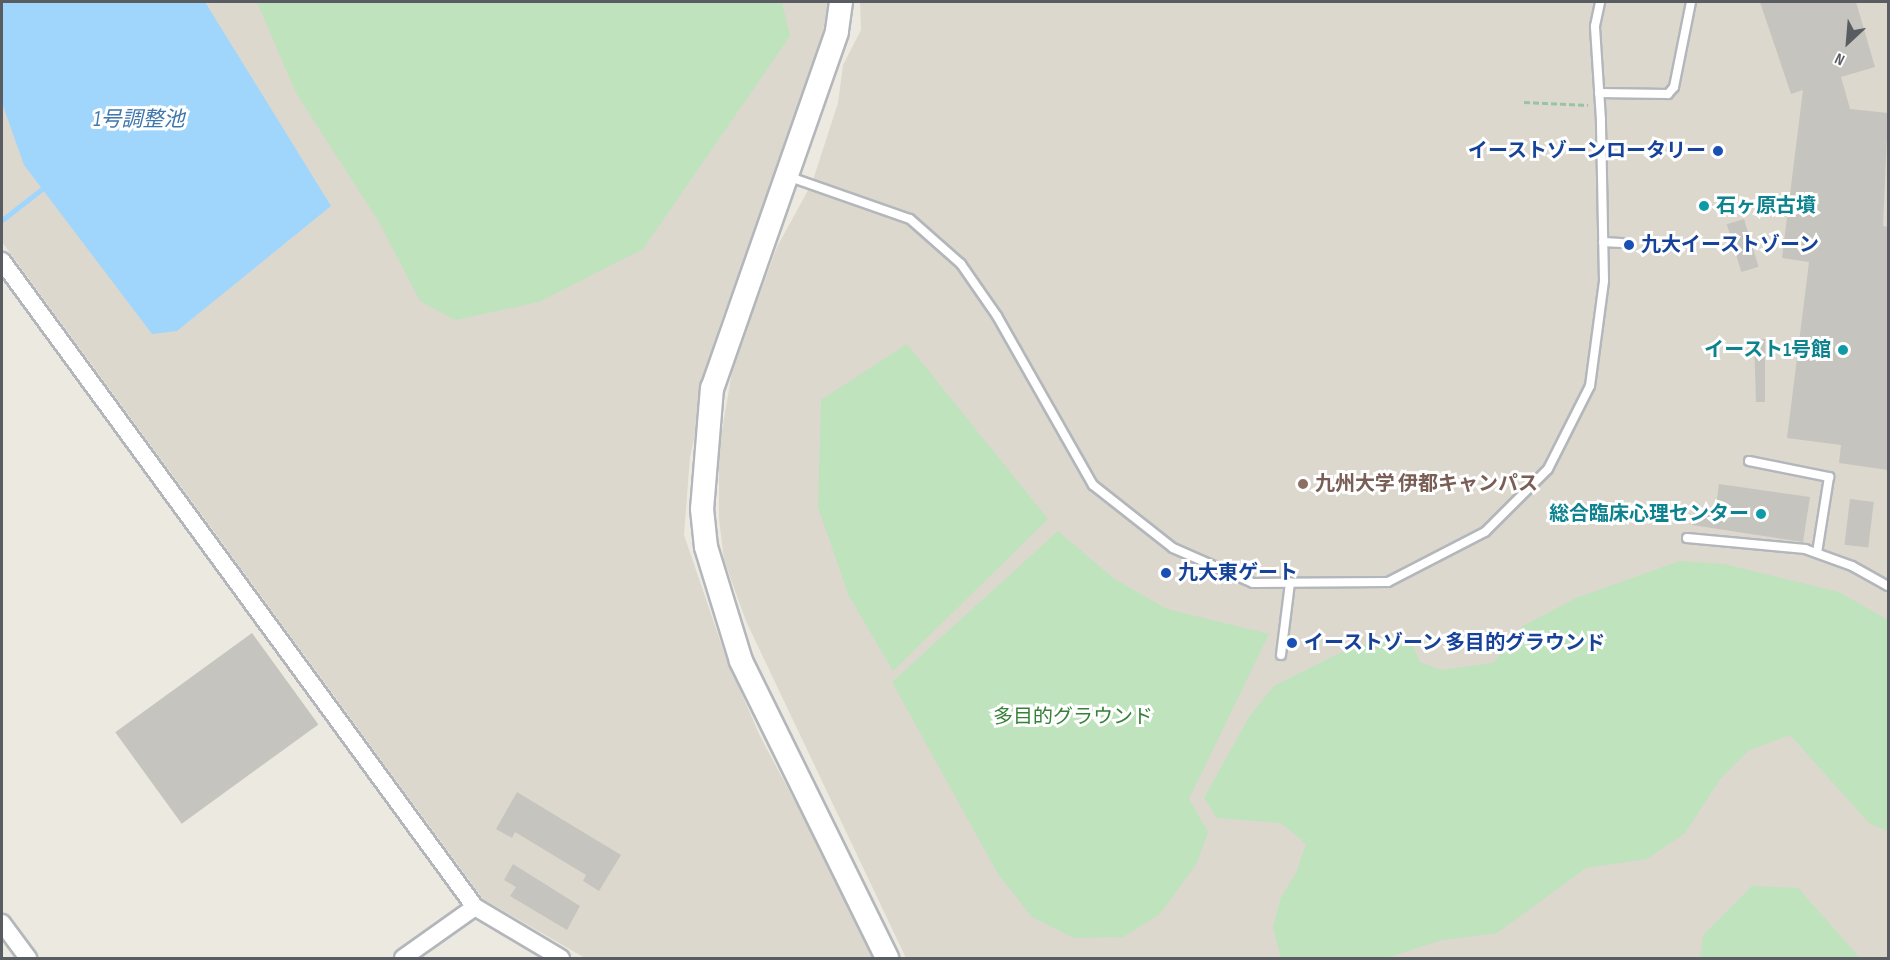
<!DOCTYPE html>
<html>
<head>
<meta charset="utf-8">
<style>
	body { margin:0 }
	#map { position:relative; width:1890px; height:960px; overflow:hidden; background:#ece9e0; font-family:"Sofia Sans Condensed","Noto Sans JP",sans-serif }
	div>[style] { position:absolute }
	.education>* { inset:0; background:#dcd8ce }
	.green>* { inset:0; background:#bee3bd }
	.water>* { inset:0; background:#a0d6fc }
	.stream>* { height:5px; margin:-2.5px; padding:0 2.5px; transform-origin:2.5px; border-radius:2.5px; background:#a0d6fc }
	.building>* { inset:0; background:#c6c4be; transform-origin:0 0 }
	.path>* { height:3px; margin-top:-1.5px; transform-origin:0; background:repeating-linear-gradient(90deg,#97c4a2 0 6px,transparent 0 9px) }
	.roads { filter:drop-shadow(2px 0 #b3b7bb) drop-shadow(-2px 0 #b3b7bb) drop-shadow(0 2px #b3b7bb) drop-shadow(0 -2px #b3b7bb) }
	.lane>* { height:8px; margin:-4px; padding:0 4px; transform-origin:4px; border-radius:4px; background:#fff }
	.street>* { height:16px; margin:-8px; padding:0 8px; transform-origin:8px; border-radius:8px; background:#fff }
	.secondary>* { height:22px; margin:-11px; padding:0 11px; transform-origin:11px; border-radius:11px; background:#fff }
	.dots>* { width:16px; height:16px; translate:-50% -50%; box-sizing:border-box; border:3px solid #fff; border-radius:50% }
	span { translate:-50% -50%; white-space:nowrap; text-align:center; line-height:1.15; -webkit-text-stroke:6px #fff; paint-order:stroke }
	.transit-label { font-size:20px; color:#164399; font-weight:700 }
	.right { translate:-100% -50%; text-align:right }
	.left { translate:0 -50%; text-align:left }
	.culture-label { font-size:20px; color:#0d838f; font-weight:700 }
	.education-label { font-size:20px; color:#785e54; font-weight:700 }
	.park-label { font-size:20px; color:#378239 }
	.water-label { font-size:21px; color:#3f77ad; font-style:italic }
	.frame { position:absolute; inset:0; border:3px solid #595d61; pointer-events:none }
	.north { position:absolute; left:1818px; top:12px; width:60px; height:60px; -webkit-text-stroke:4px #fff; paint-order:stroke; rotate:206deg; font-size:16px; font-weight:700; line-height:24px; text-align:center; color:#595d61 }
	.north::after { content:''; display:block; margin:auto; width:21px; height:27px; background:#595d61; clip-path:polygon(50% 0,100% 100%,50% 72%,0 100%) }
</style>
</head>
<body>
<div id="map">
	<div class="education">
		<i style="clip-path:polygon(2px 2px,829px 2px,815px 69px,719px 327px,690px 457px,684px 535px,724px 652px,759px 734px,878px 958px,585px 958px,483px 899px,2px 242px)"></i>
		<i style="clip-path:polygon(860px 2px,1888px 2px,1888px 958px,906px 958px,746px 621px,724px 560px,719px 519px,719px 448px,733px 366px,777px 247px,812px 183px,838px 103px,843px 65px,861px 30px)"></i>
	</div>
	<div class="green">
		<i style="clip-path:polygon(257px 2px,782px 2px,790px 36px,643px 249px,539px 302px,455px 320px,420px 301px,379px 222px,296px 93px)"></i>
		<i style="clip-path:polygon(907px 344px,1048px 519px,893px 671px,848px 594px,818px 507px,821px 400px)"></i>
		<i style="clip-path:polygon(1058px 531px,1113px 578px,1167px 609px,1269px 634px,1189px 799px,1208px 832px,1197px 863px,1160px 914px,1123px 937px,1074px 938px,1032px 917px,998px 874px,892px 682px)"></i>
		<i style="clip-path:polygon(1680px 561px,1724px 564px,1839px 592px,1888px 620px,1888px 831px,1870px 824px,1790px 735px,1749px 750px,1721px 778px,1685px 833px,1647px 859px,1586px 868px,1497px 933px,1442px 940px,1386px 958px,1281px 958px,1273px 927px,1281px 897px,1296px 873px,1306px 844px,1281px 823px,1217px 818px,1204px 798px,1249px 717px,1274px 686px,1340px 653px,1385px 637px,1410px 639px,1420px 662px,1441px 670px,1493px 663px,1523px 626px,1576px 598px)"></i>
		<i style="clip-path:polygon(1752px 886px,1798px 888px,1860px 958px,1700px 958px,1703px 935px)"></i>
	</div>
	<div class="water">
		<i style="clip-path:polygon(2px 2px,205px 2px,331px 206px,177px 331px,152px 334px,24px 165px,2px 103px)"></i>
	</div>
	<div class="stream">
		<i style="left:2px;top:220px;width:57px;rotate:-37.9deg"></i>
	</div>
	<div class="building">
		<i style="clip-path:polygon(1760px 2px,1856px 2px,1875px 67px,1841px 77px,1850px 109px,1888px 113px,1883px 226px,1888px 227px,1888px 470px,1839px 463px,1841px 445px,1787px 438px,1809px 262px,1782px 258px,1803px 90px,1791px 94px)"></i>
		<i style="left:1744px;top:219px;width:50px;height:18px;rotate:73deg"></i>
		<i style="clip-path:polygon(1765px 339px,1765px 402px,1756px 402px,1754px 340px)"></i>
		<i style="clip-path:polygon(1719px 484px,1810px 497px,1803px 542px,1692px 525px,1694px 512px,1715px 515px)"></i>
		<i style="left:1850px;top:499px;width:24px;height:46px;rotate:7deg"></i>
		<i style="left:252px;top:633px;width:113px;height:169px;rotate:54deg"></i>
		<i style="clip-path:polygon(517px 792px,621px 855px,599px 891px,583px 881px,586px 875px,558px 858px,515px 832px,512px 838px,496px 829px)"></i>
		<i style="clip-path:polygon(513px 864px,580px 906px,567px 930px,510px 896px,516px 887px,504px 880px)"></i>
	</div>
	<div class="path">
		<i style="left:1524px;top:102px;width:64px;rotate:2.7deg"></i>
	</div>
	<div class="roads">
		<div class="lane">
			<i style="left:1599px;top:93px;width:69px;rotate:0.8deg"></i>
			<i style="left:1668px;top:94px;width:9px;rotate:-49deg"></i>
			<i style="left:1674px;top:87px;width:87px;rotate:-78.7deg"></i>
			<i style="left:787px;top:176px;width:130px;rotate:19.3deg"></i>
			<i style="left:910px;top:219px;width:68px;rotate:41.4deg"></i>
			<i style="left:961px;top:264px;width:63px;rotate:55.3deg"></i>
			<i style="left:997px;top:316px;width:194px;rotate:60.4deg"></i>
			<i style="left:1093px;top:485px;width:102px;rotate:38.2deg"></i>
			<i style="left:1173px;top:548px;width:87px;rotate:23.6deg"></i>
			<i style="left:1253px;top:583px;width:135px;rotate:-0.4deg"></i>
			<i style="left:1388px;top:582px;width:109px;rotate:-27.3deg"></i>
			<i style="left:1485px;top:532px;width:89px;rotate:-45deg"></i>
			<i style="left:1548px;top:469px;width:93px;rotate:-63.2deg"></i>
			<i style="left:1590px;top:386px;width:106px;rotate:-82.4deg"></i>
			<i style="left:1604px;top:281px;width:161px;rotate:-91.1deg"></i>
			<i style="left:1601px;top:120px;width:94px;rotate:-93.7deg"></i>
			<i style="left:1595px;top:26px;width:25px;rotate:-78deg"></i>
			<i style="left:1603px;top:242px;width:18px;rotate:3deg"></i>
			<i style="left:1749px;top:461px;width:82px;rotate:11.3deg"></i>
			<i style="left:1829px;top:477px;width:77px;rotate:99deg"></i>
			<i style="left:1687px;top:538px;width:119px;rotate:5.3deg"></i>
			<i style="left:1805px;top:549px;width:50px;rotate:19.9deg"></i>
			<i style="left:1852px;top:566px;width:41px;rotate:29.1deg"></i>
			<i style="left:1281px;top:655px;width:73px;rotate:-82.9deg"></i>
		</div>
		<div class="street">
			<i style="left:2px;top:261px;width:801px;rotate:53.79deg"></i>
			<i style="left:475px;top:907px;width:100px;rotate:30.7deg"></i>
			<i style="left:2px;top:923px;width:44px;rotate:53.4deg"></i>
			<i style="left:403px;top:958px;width:88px;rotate:-35.3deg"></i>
		</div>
		<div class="secondary">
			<i style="left:841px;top:2px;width:30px;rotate:98deg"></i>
			<i style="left:837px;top:32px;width:377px;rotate:109.3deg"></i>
			<i style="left:712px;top:388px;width:121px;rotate:94.7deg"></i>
			<i style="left:702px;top:509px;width:38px;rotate:84deg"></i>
			<i style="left:706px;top:547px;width:119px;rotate:72.9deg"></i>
			<i style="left:741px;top:661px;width:331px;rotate:63.8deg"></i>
		</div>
	</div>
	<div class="dots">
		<i style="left:1718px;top:151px;background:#1a4fb4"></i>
		<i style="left:1704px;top:206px;background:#0f9aa8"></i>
		<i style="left:1629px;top:245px;background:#1a4fb4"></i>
		<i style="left:1843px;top:350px;background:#0f9aa8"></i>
		<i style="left:1303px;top:484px;background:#8d6e63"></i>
		<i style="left:1761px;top:514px;background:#0f9aa8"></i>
		<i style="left:1166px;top:573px;background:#1a4fb4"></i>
		<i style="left:1292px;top:643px;background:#1a4fb4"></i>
	</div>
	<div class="transit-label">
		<span class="right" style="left:1706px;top:151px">イーストゾーンロータリー</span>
		<span class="left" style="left:1641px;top:245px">九大イーストゾーン</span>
		<span class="left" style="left:1178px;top:573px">九大東ゲート</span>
		<span class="left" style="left:1304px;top:643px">イーストゾーン 多目的グラウンド</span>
	</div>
	<div class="culture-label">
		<span class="left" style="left:1716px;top:206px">石ヶ原古墳</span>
		<span class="right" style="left:1831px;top:350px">イースト1号館</span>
		<span class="right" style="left:1749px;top:514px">総合臨床心理センター</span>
	</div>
	<div class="education-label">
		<span class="left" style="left:1315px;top:484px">九州大学 伊都キャンパス</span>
	</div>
	<div class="park-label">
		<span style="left:1073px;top:717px">多目的グラウンド</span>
	</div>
	<div class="water-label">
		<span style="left:139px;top:120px">1号調整池</span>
	</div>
	<div class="frame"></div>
	<div class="north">N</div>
</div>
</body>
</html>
